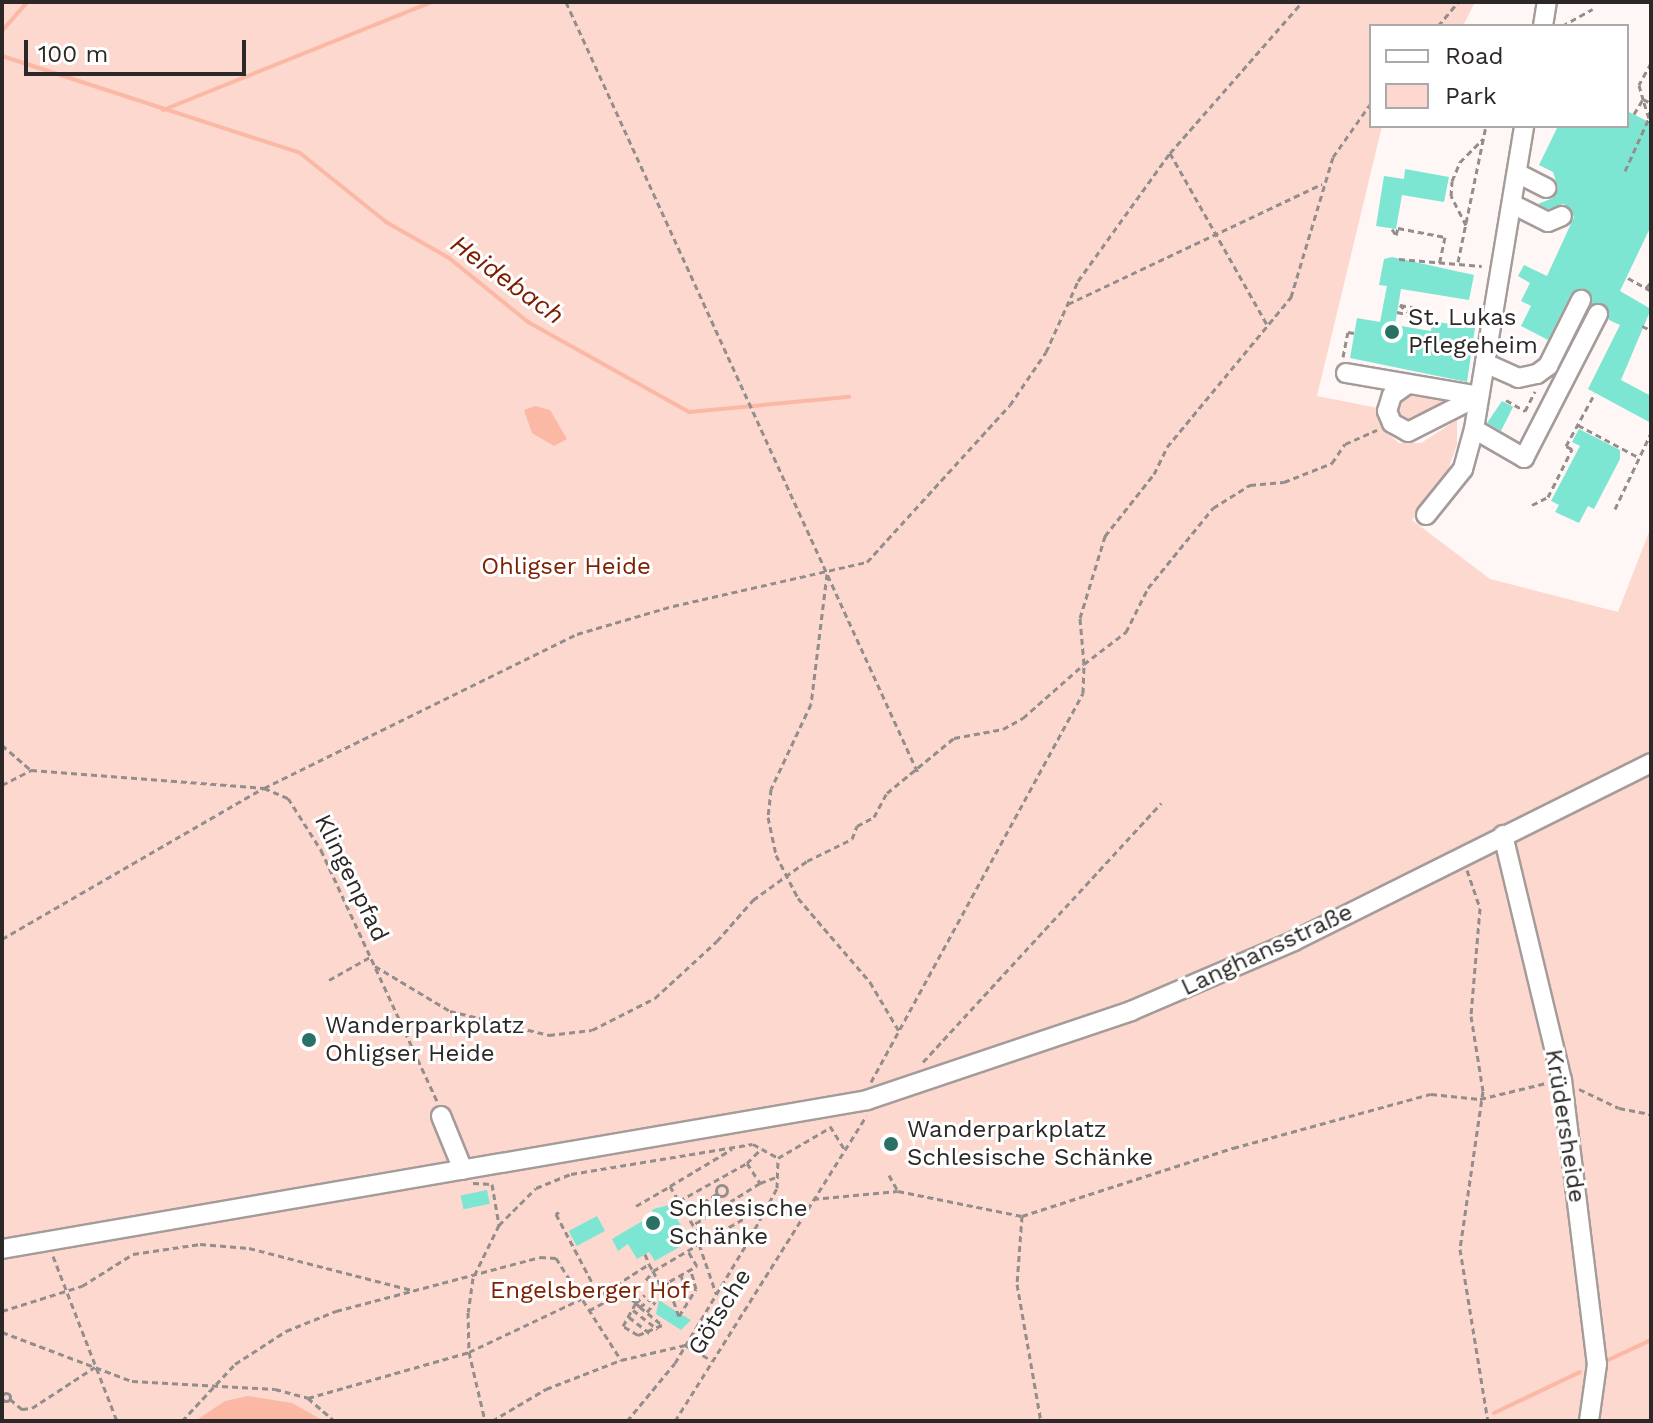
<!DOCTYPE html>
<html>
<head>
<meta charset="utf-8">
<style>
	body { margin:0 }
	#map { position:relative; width:1653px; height:1423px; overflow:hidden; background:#fff7f5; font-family:"Work Sans",sans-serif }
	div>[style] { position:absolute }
	.green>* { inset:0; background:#fcd8ce }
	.water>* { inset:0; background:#fab8a5 }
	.stream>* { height:4px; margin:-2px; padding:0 2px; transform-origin:2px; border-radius:2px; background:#fab8a5 }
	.building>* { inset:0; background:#7ce6d3; transform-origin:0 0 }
	.path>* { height:3px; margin-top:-1.5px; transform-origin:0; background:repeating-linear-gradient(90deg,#938d8c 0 6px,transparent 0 10px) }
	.path>.ring { margin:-1.5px; padding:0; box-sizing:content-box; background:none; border:3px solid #938d8c; border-radius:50% }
	.roads { filter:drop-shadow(2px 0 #a59c9a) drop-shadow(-2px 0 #a59c9a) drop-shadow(0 2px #a59c9a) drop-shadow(0 -2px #a59c9a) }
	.minor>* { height:18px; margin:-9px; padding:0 9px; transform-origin:9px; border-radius:9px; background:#fff }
	.dots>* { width:22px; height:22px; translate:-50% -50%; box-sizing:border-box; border:4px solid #fff; border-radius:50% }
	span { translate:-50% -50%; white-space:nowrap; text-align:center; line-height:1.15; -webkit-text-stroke:6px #fff; paint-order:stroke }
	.poi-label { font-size:24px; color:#2c2827 }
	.left { translate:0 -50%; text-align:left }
	.park-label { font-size:24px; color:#7e2103 }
	.street-label { font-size:24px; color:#2c2827 }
	.water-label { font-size:26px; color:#791c00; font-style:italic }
	.frame { position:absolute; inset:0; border:4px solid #2c2827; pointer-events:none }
	.legend { position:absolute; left:1369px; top:24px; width:260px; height:104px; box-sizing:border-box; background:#fff; border:2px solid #aba9a9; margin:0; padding:10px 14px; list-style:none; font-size:24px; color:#2c2827 }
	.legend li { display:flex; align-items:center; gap:16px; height:40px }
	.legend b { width:40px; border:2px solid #aba9a9 }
	.scale { position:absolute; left:24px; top:40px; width:222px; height:36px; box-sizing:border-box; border:4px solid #2c2827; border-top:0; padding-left:10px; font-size:24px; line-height:28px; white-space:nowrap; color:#2c2827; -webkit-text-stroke:6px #fff; paint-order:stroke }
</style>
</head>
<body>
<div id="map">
	<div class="green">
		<i style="clip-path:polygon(2px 2px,1475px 2px,1463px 26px,1371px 26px,1371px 126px,1382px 126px,1317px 396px,1378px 408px,1382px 429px,1399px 443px,1421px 443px,1457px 420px,1457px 445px,1442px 486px,1412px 520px,1490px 579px,1618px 612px,1651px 527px,1651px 1421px,2px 1421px)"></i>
		<i style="clip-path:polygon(1406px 394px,1439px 399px,1444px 405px,1408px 425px,1397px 419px,1395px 401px)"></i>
	</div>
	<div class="water">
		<i style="clip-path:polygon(535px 406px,550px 410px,567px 439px,554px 446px,532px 433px,524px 410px)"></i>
		<i style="clip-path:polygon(248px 1396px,292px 1403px,324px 1421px,195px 1421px,225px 1401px)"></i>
	</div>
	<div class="stream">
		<i style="left:2px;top:31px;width:38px;rotate:-49deg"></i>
		<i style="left:2px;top:56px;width:313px;rotate:18deg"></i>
		<i style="left:300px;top:153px;width:110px;rotate:38.7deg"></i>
		<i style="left:386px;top:222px;width:73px;rotate:29.7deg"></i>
		<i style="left:449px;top:258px;width:102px;rotate:39deg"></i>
		<i style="left:528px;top:322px;width:184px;rotate:29.2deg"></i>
		<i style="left:689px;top:412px;width:161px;rotate:-5.4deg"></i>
		<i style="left:163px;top:110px;width:290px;rotate:-21.9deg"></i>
		<i style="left:1606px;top:1361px;width:50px;rotate:-25deg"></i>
		<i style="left:1494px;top:1413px;width:95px;rotate:-25.5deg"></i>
	</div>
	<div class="building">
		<i style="clip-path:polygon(1627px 111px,1651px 123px,1651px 226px,1620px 291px,1651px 309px,1621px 380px,1651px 396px,1651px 423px,1588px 389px,1620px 325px,1609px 320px,1604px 304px,1592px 304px,1587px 290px,1571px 294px,1548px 340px,1521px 326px,1531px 306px,1521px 301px,1530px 283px,1518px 276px,1524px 265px,1547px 276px,1574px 217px,1564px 204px,1548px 209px,1538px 204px,1553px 198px,1558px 188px,1553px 172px,1539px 165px,1558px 126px,1627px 126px)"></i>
		<i style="clip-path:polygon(1405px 169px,1449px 177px,1444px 202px,1402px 195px,1396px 229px,1376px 226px,1384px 176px,1404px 179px)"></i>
		<i style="clip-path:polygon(1392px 257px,1474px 275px,1469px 300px,1401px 289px,1395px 325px,1431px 331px,1432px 321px,1475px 328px,1467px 382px,1350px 358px,1357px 318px,1380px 322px,1387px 286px,1379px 285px,1384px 259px)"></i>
		<i style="clip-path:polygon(1502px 401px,1513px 407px,1501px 431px,1487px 423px)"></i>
		<i style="clip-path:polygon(1579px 429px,1620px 450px,1620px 459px,1594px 509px,1588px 506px,1579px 523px,1555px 512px,1559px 505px,1551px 501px,1580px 446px,1572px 442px)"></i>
		<i style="left:487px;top:1190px;width:14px;height:27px;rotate:78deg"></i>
		<i style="clip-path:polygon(669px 1205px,690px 1241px,655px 1261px,649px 1252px,637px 1259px,628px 1244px,618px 1251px,612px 1239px,651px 1216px,653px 1209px)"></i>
		<i style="left:597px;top:1216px;width:17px;height:32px;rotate:62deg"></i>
		<i style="clip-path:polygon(659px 1300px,674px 1310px,691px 1320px,681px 1330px,656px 1314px)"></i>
	</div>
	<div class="path">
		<i style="left:566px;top:2px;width:848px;rotate:65.46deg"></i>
		<i style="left:1438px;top:26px;width:31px;rotate:-50deg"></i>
		<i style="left:1562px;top:26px;width:35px;rotate:-29deg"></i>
		<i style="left:1651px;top:63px;width:25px;rotate:119deg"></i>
		<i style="left:1639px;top:85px;width:15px;rotate:74deg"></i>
		<i style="left:1643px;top:99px;width:9px;rotate:27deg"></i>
		<i style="left:1634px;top:114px;width:17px;rotate:-59deg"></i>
		<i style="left:1170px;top:153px;width:199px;rotate:60.5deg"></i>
		<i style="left:1625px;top:171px;width:58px;rotate:-65.6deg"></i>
		<i style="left:1649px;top:118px;width:20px;rotate:-108deg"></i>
		<i style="left:1466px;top:225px;width:33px;rotate:-117deg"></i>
		<i style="left:1451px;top:196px;width:15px;rotate:-86deg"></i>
		<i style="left:1452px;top:181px;width:21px;rotate:-67deg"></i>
		<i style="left:1460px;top:162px;width:33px;rotate:-45deg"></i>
		<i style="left:1392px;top:229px;width:7px;rotate:56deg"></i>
		<i style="left:1396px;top:235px;width:7px;rotate:-74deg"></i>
		<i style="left:1398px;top:228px;width:48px;rotate:10.8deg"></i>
		<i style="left:1445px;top:237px;width:29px;rotate:102deg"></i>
		<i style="left:1399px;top:259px;width:83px;rotate:4.8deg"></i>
		<i style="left:1458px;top:262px;width:139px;rotate:-78.4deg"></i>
		<i style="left:1628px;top:278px;width:26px;rotate:29deg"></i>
		<i style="left:1646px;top:288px;width:8px;rotate:-50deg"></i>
		<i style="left:1068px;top:304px;width:281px;rotate:-25.3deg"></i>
		<i style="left:1397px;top:312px;width:14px;rotate:12deg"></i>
		<i style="left:1411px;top:315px;width:15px;rotate:-138deg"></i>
		<i style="left:1400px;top:305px;width:17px;rotate:10deg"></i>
		<i style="left:1417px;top:308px;width:14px;rotate:98deg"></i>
		<i style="left:1415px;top:322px;width:13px;rotate:9deg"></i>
		<i style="left:1428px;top:324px;width:10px;rotate:-79deg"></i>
		<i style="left:1642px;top:326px;width:10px;rotate:24deg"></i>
		<i style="left:1343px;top:357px;width:25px;rotate:-79deg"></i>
		<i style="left:1348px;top:332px;width:6px;rotate:9deg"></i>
		<i style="left:1506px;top:400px;width:22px;rotate:30deg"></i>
		<i style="left:1525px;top:411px;width:22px;rotate:-63deg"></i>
		<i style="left:1578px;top:425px;width:68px;rotate:28.1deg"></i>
		<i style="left:1532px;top:505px;width:18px;rotate:-27deg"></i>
		<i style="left:1548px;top:497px;width:54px;rotate:-63.4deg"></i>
		<i style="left:1572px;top:449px;width:7px;rotate:-153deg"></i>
		<i style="left:1566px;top:446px;width:60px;rotate:-61.3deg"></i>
		<i style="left:1615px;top:509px;width:84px;rotate:-64.7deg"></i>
		<i style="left:827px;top:574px;width:131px;rotate:97deg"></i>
		<i style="left:811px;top:704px;width:94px;rotate:115.2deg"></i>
		<i style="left:771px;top:789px;width:28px;rotate:96deg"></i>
		<i style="left:768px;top:817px;width:39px;rotate:78deg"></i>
		<i style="left:776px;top:855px;width:48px;rotate:62.9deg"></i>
		<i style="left:798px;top:898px;width:111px;rotate:49.4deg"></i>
		<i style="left:870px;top:982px;width:57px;rotate:59.4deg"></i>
		<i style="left:2px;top:745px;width:38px;rotate:41deg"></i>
		<i style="left:31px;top:770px;width:234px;rotate:4.4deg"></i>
		<i style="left:264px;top:788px;width:26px;rotate:23deg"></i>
		<i style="left:288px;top:798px;width:62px;rotate:57.6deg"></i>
		<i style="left:321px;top:850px;width:277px;rotate:65.2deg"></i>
		<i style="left:2px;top:785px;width:33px;rotate:-27deg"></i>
		<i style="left:1467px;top:870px;width:40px;rotate:71.1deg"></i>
		<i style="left:1480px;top:908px;width:108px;rotate:94.8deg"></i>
		<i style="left:1471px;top:1016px;width:76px;rotate:80.9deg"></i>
		<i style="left:1483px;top:1091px;width:160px;rotate:98.3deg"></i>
		<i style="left:1460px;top:1249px;width:174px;rotate:80.8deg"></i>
		<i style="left:2px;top:939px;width:302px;rotate:-30deg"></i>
		<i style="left:264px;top:788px;width:349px;rotate:-26.2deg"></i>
		<i style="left:577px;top:634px;width:100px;rotate:-16.3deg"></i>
		<i style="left:673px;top:606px;width:199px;rotate:-12.8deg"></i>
		<i style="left:867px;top:562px;width:212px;rotate:-47.7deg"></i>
		<i style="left:1010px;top:405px;width:64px;rotate:-55.8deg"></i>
		<i style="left:1046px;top:352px;width:78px;rotate:-65.7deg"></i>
		<i style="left:1078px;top:281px;width:158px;rotate:-54.3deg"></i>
		<i style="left:1170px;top:153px;width:201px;rotate:-48.8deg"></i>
		<i style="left:375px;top:966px;width:87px;rotate:31deg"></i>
		<i style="left:450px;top:1011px;width:102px;rotate:13.6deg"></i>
		<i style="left:549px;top:1035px;width:43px;rotate:-6.6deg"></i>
		<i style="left:592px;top:1030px;width:71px;rotate:-26.9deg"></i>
		<i style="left:655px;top:998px;width:84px;rotate:-42.6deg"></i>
		<i style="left:717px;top:941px;width:55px;rotate:-48.7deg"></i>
		<i style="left:753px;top:900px;width:67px;rotate:-35.8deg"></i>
		<i style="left:807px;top:861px;width:50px;rotate:-26.1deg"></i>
		<i style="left:852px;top:839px;width:14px;rotate:-69deg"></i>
		<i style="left:857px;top:826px;width:19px;rotate:-28deg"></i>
		<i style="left:874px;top:817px;width:27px;rotate:-62deg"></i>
		<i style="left:887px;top:793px;width:87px;rotate:-39.4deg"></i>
		<i style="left:954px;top:738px;width:50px;rotate:-10.4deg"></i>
		<i style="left:1003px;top:729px;width:23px;rotate:-29deg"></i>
		<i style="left:1023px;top:718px;width:81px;rotate:-41.5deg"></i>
		<i style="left:1084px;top:664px;width:46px;rotate:-95deg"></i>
		<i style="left:1080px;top:618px;width:86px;rotate:-73deg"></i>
		<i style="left:1105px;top:536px;width:79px;rotate:-51.7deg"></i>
		<i style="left:1154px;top:474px;width:30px;rotate:-64deg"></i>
		<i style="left:1167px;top:447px;width:195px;rotate:-50.4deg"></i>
		<i style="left:1291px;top:297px;width:146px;rotate:-73.3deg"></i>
		<i style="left:1333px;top:157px;width:66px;rotate:-54.9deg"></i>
		<i style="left:329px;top:980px;width:47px;rotate:-29.3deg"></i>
		<i style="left:923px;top:1062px;width:352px;rotate:-47.4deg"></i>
		<i style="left:871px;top:1082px;width:443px;rotate:-61.4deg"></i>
		<i style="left:1083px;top:693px;width:29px;rotate:-88deg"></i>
		<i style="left:1084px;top:664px;width:53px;rotate:-37.3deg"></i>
		<i style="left:1126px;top:632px;width:49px;rotate:-63.4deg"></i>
		<i style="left:1148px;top:588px;width:103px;rotate:-50.9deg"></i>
		<i style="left:1213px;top:508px;width:44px;rotate:-31.9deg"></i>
		<i style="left:1250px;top:485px;width:34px;rotate:-5deg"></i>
		<i style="left:1284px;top:482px;width:52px;rotate:-21.6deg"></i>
		<i style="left:1332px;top:463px;width:23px;rotate:-56deg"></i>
		<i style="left:1345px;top:444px;width:35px;rotate:-24deg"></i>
		<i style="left:1579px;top:1089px;width:44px;rotate:25.4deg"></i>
		<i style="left:1619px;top:1108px;width:33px;rotate:11deg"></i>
		<i style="left:830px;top:1126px;width:28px;rotate:58deg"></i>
		<i style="left:747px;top:1163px;width:20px;rotate:-45deg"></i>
		<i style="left:889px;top:1175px;width:18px;rotate:61deg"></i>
		<i style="left:473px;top:1183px;width:19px;rotate:3deg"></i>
		<i style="left:492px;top:1184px;width:42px;rotate:80.3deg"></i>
		<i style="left:499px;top:1225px;width:59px;rotate:116.1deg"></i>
		<i style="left:473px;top:1278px;width:34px;rotate:98deg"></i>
		<i style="left:468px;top:1312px;width:40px;rotate:88.6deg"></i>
		<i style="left:469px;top:1352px;width:71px;rotate:76.9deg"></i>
		<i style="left:760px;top:1183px;width:20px;rotate:-20deg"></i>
		<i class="ring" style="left:716.5px;top:1185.5px;width:8px;height:8px"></i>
		<i style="left:670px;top:1186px;width:72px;rotate:-30.8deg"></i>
		<i style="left:813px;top:1199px;width:85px;rotate:-5.4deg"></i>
		<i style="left:898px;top:1191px;width:126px;rotate:11.4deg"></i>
		<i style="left:1022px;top:1216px;width:222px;rotate:-17.9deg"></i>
		<i style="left:1233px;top:1148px;width:205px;rotate:-15.3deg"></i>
		<i style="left:1431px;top:1094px;width:49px;rotate:5.8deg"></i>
		<i style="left:1480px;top:1099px;width:68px;rotate:-13.6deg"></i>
		<i style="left:679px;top:1201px;width:78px;rotate:-29.2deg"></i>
		<i style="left:747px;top:1163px;width:24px;rotate:57deg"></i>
		<i style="left:760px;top:1183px;width:79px;rotate:147.9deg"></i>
		<i style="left:636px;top:1206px;width:39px;rotate:-30deg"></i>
		<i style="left:670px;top:1186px;width:65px;rotate:59.5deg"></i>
		<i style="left:703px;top:1242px;width:4px;rotate:153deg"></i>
		<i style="left:699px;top:1244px;width:52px;rotate:70.9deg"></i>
		<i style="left:559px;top:1212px;width:4px;rotate:146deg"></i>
		<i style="left:556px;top:1214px;width:101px;rotate:62.2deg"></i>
		<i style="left:603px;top:1303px;width:15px;rotate:152deg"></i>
		<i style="left:686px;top:1213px;width:36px;rotate:-32deg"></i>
		<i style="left:1022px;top:1216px;width:68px;rotate:94.2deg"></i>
		<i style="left:1017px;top:1284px;width:139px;rotate:80.1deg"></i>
		<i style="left:499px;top:1225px;width:52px;rotate:-45deg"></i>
		<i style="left:536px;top:1188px;width:38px;rotate:-22deg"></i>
		<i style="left:571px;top:1174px;width:184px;rotate:-9.4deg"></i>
		<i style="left:753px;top:1144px;width:29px;rotate:29deg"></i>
		<i style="left:703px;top:1242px;width:76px;rotate:-29.9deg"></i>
		<i style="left:645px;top:1254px;width:11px;rotate:68deg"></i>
		<i style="left:53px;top:1256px;width:177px;rotate:68.8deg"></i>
		<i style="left:681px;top:1275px;width:24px;rotate:73deg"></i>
		<i style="left:646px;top:1280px;width:11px;rotate:-52deg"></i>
		<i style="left:653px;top:1271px;width:17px;rotate:62deg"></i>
		<i style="left:661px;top:1286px;width:41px;rotate:-29.1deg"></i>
		<i style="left:697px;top:1266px;width:17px;rotate:-121deg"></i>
		<i style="left:667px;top:1282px;width:36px;rotate:71deg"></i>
		<i style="left:618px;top:1285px;width:11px;rotate:49deg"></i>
		<i style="left:625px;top:1293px;width:15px;rotate:42deg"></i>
		<i style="left:636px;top:1303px;width:6px;rotate:45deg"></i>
		<i style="left:640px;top:1307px;width:28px;rotate:39deg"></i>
		<i style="left:662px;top:1325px;width:26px;rotate:157deg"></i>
		<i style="left:638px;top:1335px;width:17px;rotate:-149deg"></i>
		<i style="left:623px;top:1326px;width:26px;rotate:-61deg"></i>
		<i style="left:636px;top:1303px;width:12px;rotate:-42deg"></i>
		<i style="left:599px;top:1296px;width:59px;rotate:-32.6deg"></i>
		<i style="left:649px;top:1264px;width:8px;rotate:60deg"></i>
		<i style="left:653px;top:1271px;width:53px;rotate:-30.4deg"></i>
		<i style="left:640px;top:1307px;width:15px;rotate:-37deg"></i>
		<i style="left:633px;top:1310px;width:31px;rotate:38deg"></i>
		<i style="left:2px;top:1311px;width:84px;rotate:-17.4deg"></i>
		<i style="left:82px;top:1286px;width:60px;rotate:-32.1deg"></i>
		<i style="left:133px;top:1254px;width:68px;rotate:-8.5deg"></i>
		<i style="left:200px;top:1244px;width:49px;rotate:4.7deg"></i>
		<i style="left:249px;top:1248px;width:167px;rotate:14.5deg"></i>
		<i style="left:647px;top:1312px;width:13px;rotate:-51deg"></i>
		<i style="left:679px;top:1316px;width:32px;rotate:-58deg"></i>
		<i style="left:696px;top:1289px;width:20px;rotate:-105deg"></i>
		<i style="left:629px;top:1317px;width:28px;rotate:38deg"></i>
		<i style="left:2px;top:1332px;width:139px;rotate:20.7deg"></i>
		<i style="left:132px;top:1381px;width:143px;rotate:3.2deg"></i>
		<i style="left:275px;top:1389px;width:34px;rotate:15deg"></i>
		<i style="left:308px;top:1398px;width:35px;rotate:41deg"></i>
		<i class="ring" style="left:2px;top:1393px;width:5px;height:5px"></i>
		<i style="left:308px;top:1398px;width:167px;rotate:-15.9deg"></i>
		<i style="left:469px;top:1352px;width:124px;rotate:-25.3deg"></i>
		<i style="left:10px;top:1399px;width:16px;rotate:40deg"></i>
		<i style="left:22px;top:1409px;width:10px;rotate:-6deg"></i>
		<i style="left:32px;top:1408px;width:75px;rotate:-33.1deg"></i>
		<i style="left:182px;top:1421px;width:78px;rotate:-47.1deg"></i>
		<i style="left:235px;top:1364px;width:61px;rotate:-32.9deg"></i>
		<i style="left:286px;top:1331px;width:54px;rotate:-21.8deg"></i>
		<i style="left:336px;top:1311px;width:211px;rotate:-14.8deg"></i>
		<i style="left:540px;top:1257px;width:16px;rotate:4deg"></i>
		<i style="left:556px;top:1258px;width:121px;rotate:57.5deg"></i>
		<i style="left:492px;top:1421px;width:63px;rotate:-30.7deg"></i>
		<i style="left:546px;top:1389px;width:80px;rotate:-21.1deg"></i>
		<i style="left:621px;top:1360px;width:66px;rotate:-13.2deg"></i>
		<i style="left:685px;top:1345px;width:30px;rotate:30deg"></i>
		<i style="left:627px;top:1421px;width:75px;rotate:-50.4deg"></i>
		<i style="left:675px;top:1363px;width:146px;rotate:-59deg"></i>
		<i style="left:750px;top:1238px;width:57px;rotate:-61.6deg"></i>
		<i style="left:777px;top:1188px;width:30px;rotate:-88deg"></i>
		<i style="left:778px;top:1158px;width:61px;rotate:-30.3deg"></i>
		<i style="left:675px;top:1421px;width:360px;rotate:-57.9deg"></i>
	</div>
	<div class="roads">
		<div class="minor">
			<i style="left:1543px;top:26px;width:24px;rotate:-81deg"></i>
			<i style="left:1517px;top:173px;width:33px;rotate:27deg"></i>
			<i style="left:1512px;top:204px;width:40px;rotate:26.6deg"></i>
			<i style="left:1548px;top:222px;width:15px;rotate:-23deg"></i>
			<i style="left:1485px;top:363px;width:36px;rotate:24deg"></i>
			<i style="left:1518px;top:378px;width:19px;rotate:-12deg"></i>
			<i style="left:1537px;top:374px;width:14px;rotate:-36deg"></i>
			<i style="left:1548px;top:366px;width:74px;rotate:-63.4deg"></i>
			<i style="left:1346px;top:373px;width:135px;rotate:9.8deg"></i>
			<i style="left:1408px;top:384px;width:19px;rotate:145deg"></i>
			<i style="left:1392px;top:395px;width:17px;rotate:107deg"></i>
			<i style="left:1387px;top:411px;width:13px;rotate:67deg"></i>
			<i style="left:1392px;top:423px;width:18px;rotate:29deg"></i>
			<i style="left:1408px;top:432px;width:80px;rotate:-26.9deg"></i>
			<i style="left:1474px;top:429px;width:58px;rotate:30.1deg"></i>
			<i style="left:1524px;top:458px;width:162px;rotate:-62.8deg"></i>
			<i style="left:1426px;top:515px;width:59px;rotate:-51.2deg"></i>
			<i style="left:1463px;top:469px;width:41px;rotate:-74.6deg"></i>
			<i style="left:1474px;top:429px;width:307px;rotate:-80.6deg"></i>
			<i style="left:1503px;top:835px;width:252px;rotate:76.5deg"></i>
			<i style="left:1562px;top:1080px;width:286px;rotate:83deg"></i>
			<i style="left:1597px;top:1364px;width:58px;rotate:98deg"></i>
			<i style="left:441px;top:1116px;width:58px;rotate:67.8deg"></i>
			<i style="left:2px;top:1249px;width:878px;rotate:-9.77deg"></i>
			<i style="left:867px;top:1100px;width:279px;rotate:-18.6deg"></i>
			<i style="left:1131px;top:1011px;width:177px;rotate:-23.2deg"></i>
			<i style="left:1294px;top:941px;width:399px;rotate:-26.5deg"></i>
		</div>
	</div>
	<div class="dots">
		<i style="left:1392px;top:332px;background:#2a7065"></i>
		<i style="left:309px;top:1040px;background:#2a7065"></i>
		<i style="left:891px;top:1144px;background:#2a7065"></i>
		<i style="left:653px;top:1223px;background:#2a7065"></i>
	</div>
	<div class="poi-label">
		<span class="left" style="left:1408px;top:332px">St. Lukas<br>Pflegeheim</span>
		<span class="left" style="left:325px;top:1040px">Wanderparkplatz<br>Ohligser Heide</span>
		<span class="left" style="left:907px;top:1144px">Wanderparkplatz<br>Schlesische Schänke</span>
		<span class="left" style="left:669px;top:1223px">Schlesische<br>Schänke</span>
	</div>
	<div class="park-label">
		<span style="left:566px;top:567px">Ohligser Heide</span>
		<span style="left:590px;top:1291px">Engelsberger Hof</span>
	</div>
	<div class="street-label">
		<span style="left:351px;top:878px;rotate:64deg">Klingenpfad</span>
		<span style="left:1267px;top:950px;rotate:-25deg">Langhansstraße</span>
		<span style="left:1565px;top:1126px;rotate:81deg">Krüdersheide</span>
		<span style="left:720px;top:1312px;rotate:-58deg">Götsche</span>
	</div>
	<div class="water-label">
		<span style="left:507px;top:280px;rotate:36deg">Heidebach</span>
	</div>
	<div class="frame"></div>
	<ul class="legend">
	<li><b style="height:10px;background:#fff"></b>Road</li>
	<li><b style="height:22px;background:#fcd8ce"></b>Park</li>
	</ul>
	<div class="scale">100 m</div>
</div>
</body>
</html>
